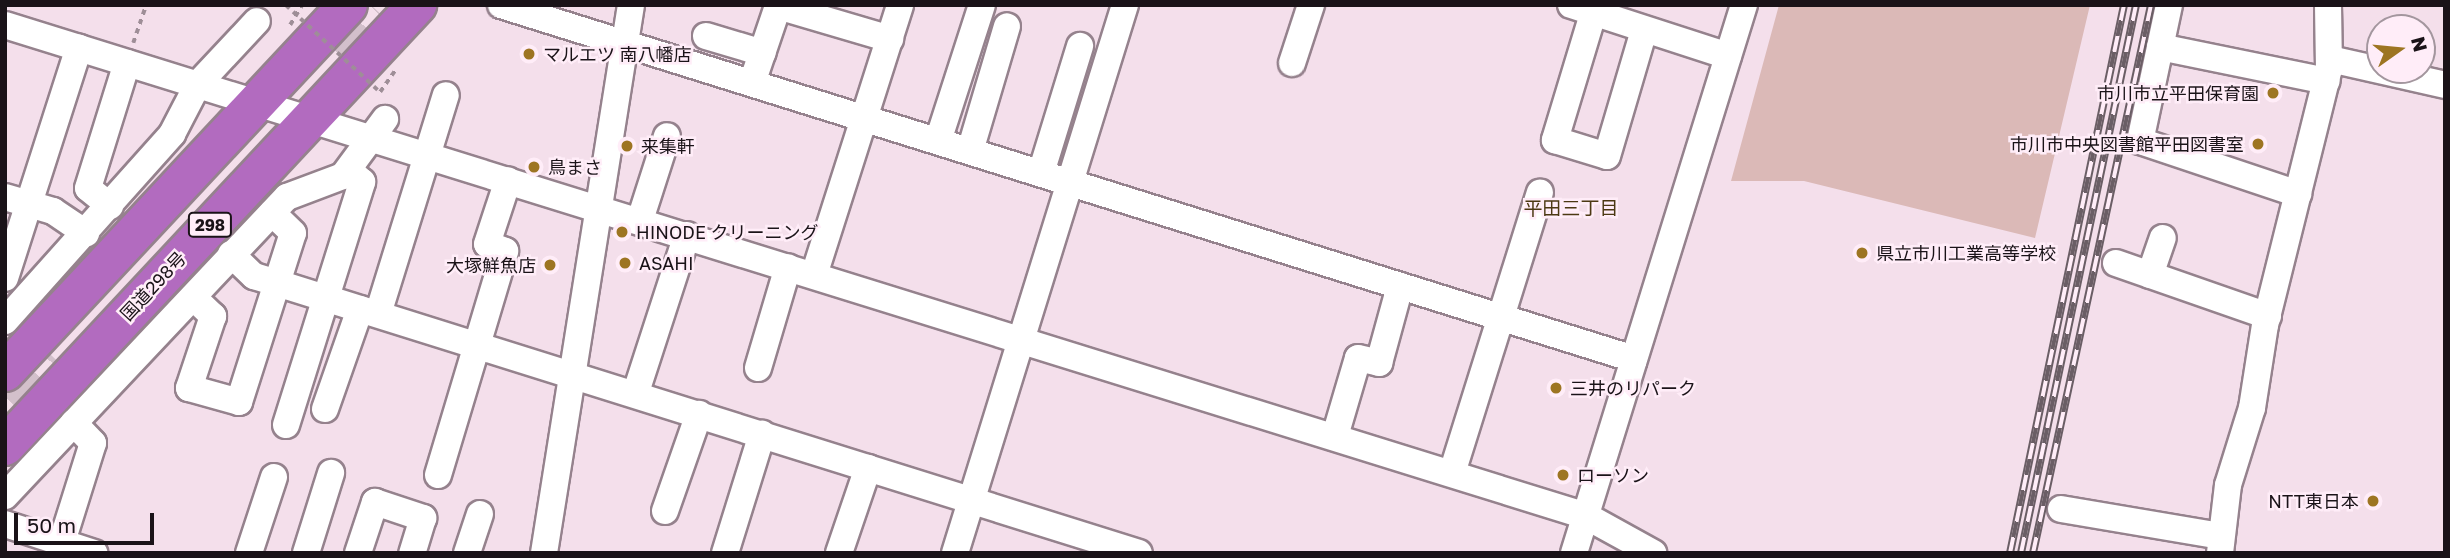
<!DOCTYPE html>
<html>
<head>
<meta charset="utf-8">
<style>
	body { margin:0 }
	#map { position:relative; width:2450px; height:558px; overflow:hidden; background:#f4dfeb; font-family:"Golos Text","Noto Sans JP",sans-serif }
	div>[style] { position:absolute }
	.green>* { inset:0; background:#dbb9b7 }
	.highway-tunnel>* { height:38px; margin-top:-19px; transform-origin:0; background:repeating-linear-gradient(90deg,#d3c0cb 0 38px,transparent 0 57px) }
	.path>* { height:3.5px; margin-top:-1.75px; transform-origin:0; background:repeating-linear-gradient(90deg,#9e8e97 0 5px,transparent 0 10px) }
	.roads { filter:drop-shadow(2px 0 #95828d) drop-shadow(-2px 0 #95828d) drop-shadow(0 2px #95828d) drop-shadow(0 -2px #95828d) }
	.minor>* { height:26px; margin:-13px; padding:0 13px; transform-origin:13px; border-radius:13px; background:#fff }
	.highway>* { height:38px; margin:-19px; padding:0 19px; transform-origin:19px; border-radius:19px; background:#b26bbf }
	.rail>* { height:8px; margin-top:-4px; transform-origin:0; background:repeating-linear-gradient(90deg,#ffedf8 0 16px,#6a5e65 0 32px); box-sizing:border-box; border-block:2px solid #6a5e65 }
	.path-bridge>* { height:3.5px; margin-top:-1.75px; transform-origin:0; background:repeating-linear-gradient(90deg,#9e8e97 0 5px,transparent 0 10px) }
	.dots>* { width:19px; height:19px; translate:-50% -50%; box-sizing:border-box; border:4px solid #ffedf8; border-radius:50% }
	span { translate:-50% -50%; white-space:nowrap; text-align:center; line-height:1.15; -webkit-text-stroke:5px #ffedf8; paint-order:stroke }
	.shield-label span { padding:2px 5px; background:#ffedf8; border:2px solid; border-radius:5px; -webkit-text-stroke-width:0 }
	.shield-label { font-size:16px; color:#1a1318; font-weight:700 }
	.poi-label { font-size:18px; color:#1a1318 }
	.left { translate:0 -50%; text-align:left }
	.right { translate:-100% -50%; text-align:right }
	.street-label { font-size:18px; color:#1a1318 }
	.neighbourhood-label { font-size:19px; color:#4c3913 }
	.frame { position:absolute; inset:0; border:7px solid #1a1318; pointer-events:none }
	.north { position:absolute; left:2366px; top:14px; width:70px; height:70px; box-sizing:border-box; background:#ffedf8; border:2px solid #a3969e; border-radius:50%; rotate:75deg; font-size:19px; font-weight:700; line-height:28px; text-align:center; color:#1a1318 }
	.north::after { content:''; display:block; margin:auto; width:24px; height:32px; background:#9d7522; clip-path:polygon(50% 0,100% 100%,50% 72%,0 100%) }
	.scale { position:absolute; left:14px; top:513px; width:140px; height:32px; box-sizing:border-box; border:4px solid #1a1318; border-top:0; padding-left:9px; font-size:21px; line-height:24px; white-space:nowrap; color:#1a1318; -webkit-text-stroke:5px #ffedf8; paint-order:stroke }
</style>
</head>
<body>
<div id="map">
	<div class="green">
		<i style="clip-path:polygon(1779px 5px,2090px 5px,2035px 238px,1804px 181px,1731px 181px)"></i>
	</div>
	<div class="highway-tunnel">
		<i style="left:331px;top:47px;width:58px;rotate:-46.4deg"></i>
		<i style="left:5px;top:397px;width:62px;rotate:-47deg"></i>
	</div>
	<div class="path">
		<i style="left:290px;top:25px;width:23px;rotate:-59deg"></i>
		<i style="left:133px;top:43px;width:40px;rotate:-71.1deg"></i>
		<i style="left:380px;top:92px;width:28px;rotate:-55deg"></i>
	</div>
	<div class="roads">
		<div class="minor">
			<i style="left:501px;top:5px;width:1187px;rotate:17.35deg"></i>
			<i style="left:1571px;top:5px;width:165px;rotate:18deg"></i>
			<i style="left:2169px;top:5px;width:139px;rotate:102deg"></i>
			<i style="left:2140px;top:141px;width:167px;rotate:18.5deg"></i>
			<i style="left:1593px;top:14px;width:132px;rotate:106.8deg"></i>
			<i style="left:1555px;top:140px;width:54px;rotate:17.1deg"></i>
			<i style="left:1607px;top:156px;width:131px;rotate:-73.6deg"></i>
			<i style="left:5px;top:25px;width:1655px;rotate:17.25deg"></i>
			<i style="left:1586px;top:516px;width:77px;rotate:28.9deg"></i>
			<i style="left:706px;top:36px;width:59px;rotate:16.6deg"></i>
			<i style="left:2160px;top:47px;width:170px;rotate:11.5deg"></i>
			<i style="left:2330px;top:59px;width:118px;rotate:12.7deg"></i>
			<i style="left:1292px;top:63px;width:61px;rotate:-71.9deg"></i>
			<i style="left:752px;top:83px;width:81px;rotate:-71.3deg"></i>
			<i style="left:778px;top:6px;width:117px;rotate:16.4deg"></i>
			<i style="left:938px;top:141px;width:143px;rotate:-72.1deg"></i>
			<i style="left:970px;top:151px;width:130px;rotate:-73.5deg"></i>
			<i style="left:1041px;top:173px;width:133px;rotate:-72.9deg"></i>
			<i style="left:5px;top:197px;width:50px;rotate:16.3deg"></i>
			<i style="left:53px;top:211px;width:40px;rotate:34deg"></i>
			<i style="left:110px;top:206px;width:28px;rotate:-141deg"></i>
			<i style="left:88px;top:188px;width:131px;rotate:-72.7deg"></i>
			<i style="left:640px;top:220px;width:88px;rotate:-72.2deg"></i>
			<i style="left:231px;top:254px;width:32px;rotate:44deg"></i>
			<i style="left:254px;top:276px;width:24px;rotate:17deg"></i>
			<i style="left:277px;top:283px;width:903px;rotate:17.39deg"></i>
			<i style="left:2116px;top:263px;width:161px;rotate:19.2deg"></i>
			<i style="left:814px;top:275px;width:283px;rotate:-72.3deg"></i>
			<i style="left:2150px;top:275px;width:39px;rotate:-71deg"></i>
			<i style="left:5px;top:278px;width:242px;rotate:-72.2deg"></i>
			<i style="left:193px;top:297px;width:28px;rotate:44deg"></i>
			<i style="left:213px;top:316px;width:76px;rotate:108.4deg"></i>
			<i style="left:189px;top:388px;width:52px;rotate:15.6deg"></i>
			<i style="left:239px;top:402px;width:177px;rotate:-72.3deg"></i>
			<i style="left:293px;top:233px;width:29px;rotate:-136deg"></i>
			<i style="left:378px;top:314px;width:229px;rotate:-72.8deg"></i>
			<i style="left:5px;top:321px;width:251px;rotate:-48.2deg"></i>
			<i style="left:172px;top:134px;width:56px;rotate:-62.5deg"></i>
			<i style="left:198px;top:84px;width:86px;rotate:-46.9deg"></i>
			<i style="left:758px;top:368px;width:105px;rotate:-73.5deg"></i>
			<i style="left:636px;top:392px;width:165px;rotate:-72deg"></i>
			<i style="left:325px;top:409px;width:106px;rotate:-70.7deg"></i>
			<i style="left:286px;top:425px;width:255px;rotate:-72.6deg"></i>
			<i style="left:362px;top:182px;width:18px;rotate:-137deg"></i>
			<i style="left:1335px;top:436px;width:81px;rotate:-73.6deg"></i>
			<i style="left:1358px;top:358px;width:22px;rotate:13deg"></i>
			<i style="left:1379px;top:363px;width:80px;rotate:-74.7deg"></i>
			<i style="left:1452px;top:473px;width:294px;rotate:-72.6deg"></i>
			<i style="left:438px;top:475px;width:234px;rotate:-73.3deg"></i>
			<i style="left:505px;top:251px;width:19px;rotate:-159deg"></i>
			<i style="left:487px;top:244px;width:67px;rotate:-71.8deg"></i>
			<i style="left:5px;top:496px;width:411px;rotate:-46.7deg"></i>
			<i style="left:287px;top:197px;width:60px;rotate:-20.6deg"></i>
			<i style="left:343px;top:176px;width:71px;rotate:-53.6deg"></i>
			<i style="left:2061px;top:509px;width:162px;rotate:9.6deg"></i>
			<i style="left:665px;top:511px;width:103px;rotate:-70.7deg"></i>
			<i style="left:5px;top:524px;width:94px;rotate:18deg"></i>
			<i style="left:66px;top:529px;width:90px;rotate:-72.6deg"></i>
			<i style="left:93px;top:443px;width:28px;rotate:-134deg"></i>
			<i style="left:249px;top:553px;width:80px;rotate:-71.8deg"></i>
			<i style="left:306px;top:553px;width:84px;rotate:-72.6deg"></i>
			<i style="left:358px;top:553px;width:54px;rotate:-71.6deg"></i>
			<i style="left:375px;top:502px;width:51px;rotate:18.4deg"></i>
			<i style="left:423px;top:518px;width:37px;rotate:107deg"></i>
			<i style="left:467px;top:553px;width:41px;rotate:-71.6deg"></i>
			<i style="left:544px;top:553px;width:555px;rotate:-80.98deg"></i>
			<i style="left:725px;top:553px;width:125px;rotate:-72.7deg"></i>
			<i style="left:839px;top:553px;width:90px;rotate:-71.2deg"></i>
			<i style="left:955px;top:553px;width:574px;rotate:-72.77deg"></i>
			<i style="left:1574px;top:553px;width:574px;rotate:-72.77deg"></i>
			<i style="left:2220px;top:553px;width:68px;rotate:-83.3deg"></i>
			<i style="left:2228px;top:485px;width:81px;rotate:-72.7deg"></i>
			<i style="left:2252px;top:408px;width:84px;rotate:-81.1deg"></i>
			<i style="left:2265px;top:325px;width:264px;rotate:-76deg"></i>
			<i style="left:2329px;top:69px;width:64px;rotate:-90.9deg"></i>
		</div>
		<div class="highway">
			<i style="left:5px;top:372px;width:502px;rotate:-46.94deg"></i>
			<i style="left:5px;top:446px;width:604px;rotate:-46.95deg"></i>
		</div>
	</div>
	<div class="rail">
		<i style="left:2010px;top:553px;width:560px;rotate:-78.25deg"></i>
		<i style="left:2021px;top:553px;width:560px;rotate:-78.15deg"></i>
		<i style="left:2033px;top:553px;width:561px;rotate:-77.85deg"></i>
	</div>
	<div class="path-bridge">
		<i style="left:286px;top:5px;width:128px;rotate:42.8deg"></i>
	</div>
	<div class="dots">
		<i style="left:529px;top:54px;background:#9d7522"></i>
		<i style="left:2273px;top:93px;background:#9d7522"></i>
		<i style="left:2258px;top:144px;background:#9d7522"></i>
		<i style="left:627px;top:146px;background:#9d7522"></i>
		<i style="left:534px;top:167px;background:#9d7522"></i>
		<i style="left:622px;top:232px;background:#9d7522"></i>
		<i style="left:1862px;top:253px;background:#9d7522"></i>
		<i style="left:625px;top:263px;background:#9d7522"></i>
		<i style="left:550px;top:265px;background:#9d7522"></i>
		<i style="left:1556px;top:388px;background:#9d7522"></i>
		<i style="left:1563px;top:475px;background:#9d7522"></i>
		<i style="left:2373px;top:501px;background:#9d7522"></i>
	</div>
	<div class="shield-label">
		<span style="left:210px;top:225px">298</span>
	</div>
	<div class="poi-label">
		<span class="left" style="left:543px;top:54px">マルエツ 南八幡店</span>
		<span class="right" style="left:2259px;top:93px">市川市立平田保育園</span>
		<span class="right" style="left:2244px;top:144px">市川市中央図書館平田図書室</span>
		<span class="left" style="left:641px;top:146px">来集軒</span>
		<span class="left" style="left:548px;top:167px">鳥まさ</span>
		<span class="left" style="left:636px;top:232px">HINODE クリーニング</span>
		<span class="left" style="left:1876px;top:253px">県立市川工業高等学校</span>
		<span class="left" style="left:639px;top:263px">ASAHI</span>
		<span class="right" style="left:536px;top:265px">大塚鮮魚店</span>
		<span class="left" style="left:1570px;top:388px">三井のリパーク</span>
		<span class="left" style="left:1577px;top:475px">ローソン</span>
		<span class="right" style="left:2359px;top:501px">NTT東日本</span>
	</div>
	<div class="street-label">
		<span style="left:153px;top:286px;rotate:-47deg">国道298号</span>
	</div>
	<div class="neighbourhood-label">
		<span style="left:1571px;top:208px">平田三丁目</span>
	</div>
	<div class="frame"></div>
	<div class="north">N</div>
	<div class="scale">50 m</div>
</div>
</body>
</html>
